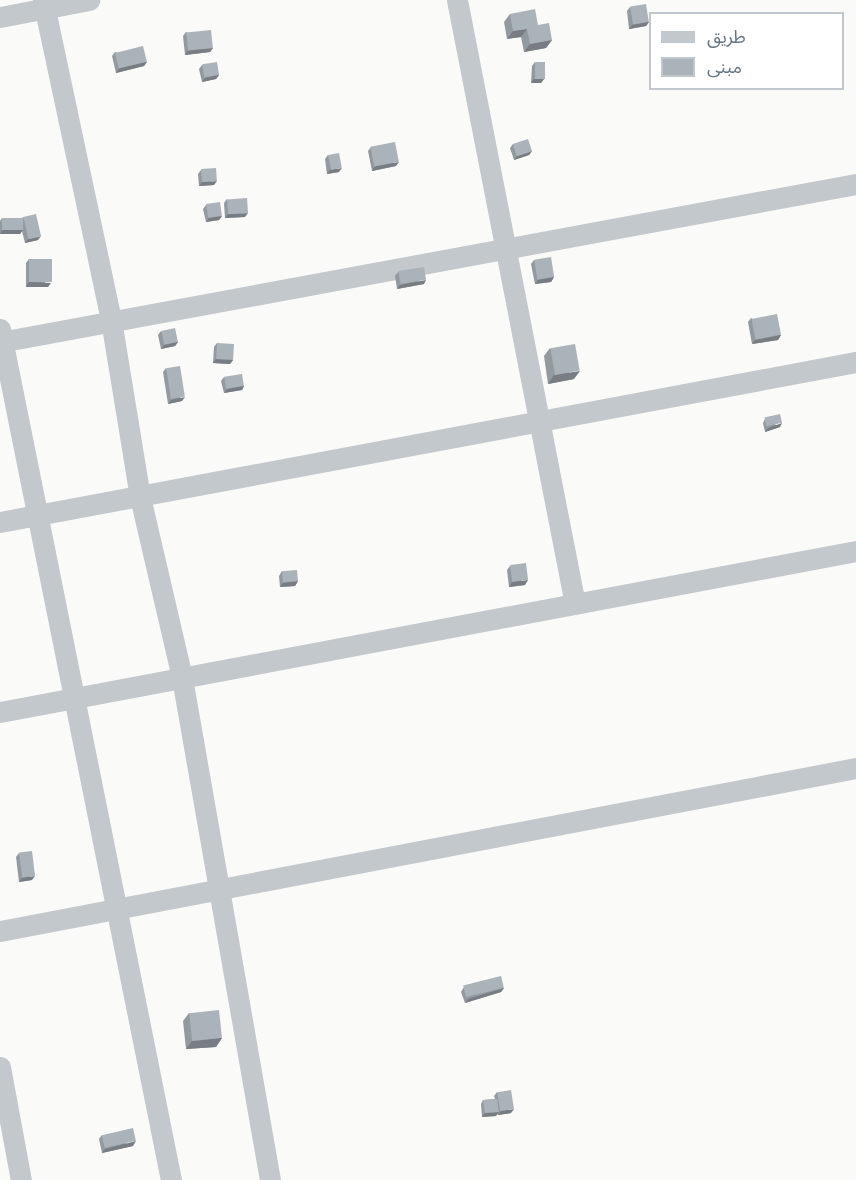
<!DOCTYPE html>
<html>
<head>
<meta charset="utf-8">
<style>
	body { margin:0 }
	#map { position:relative; width:856px; height:1180px; overflow:hidden; background:#fafaf8; font-family:"Fira Sans","Noto Sans Arabic",sans-serif }
	div>[style] { position:absolute }
	.minor>* { height:21px; margin:-10.5px; padding:0 10.5px; transform-origin:10.5px; border-radius:10.5px; background:#c3c8cc }
	.wall>* { inset:0; background:#929a9f }
	.shaded-wall>* { inset:0; background:#777d82 }
	.building>* { inset:0; background:#aab3b9; transform-origin:0 0 }
	span { translate:-50% -50%; white-space:nowrap; text-align:center; line-height:1.15; -webkit-text-stroke:6px #fff; paint-order:stroke }
	.legend { position:absolute; left:649px; top:12px; width:195px; height:78px; box-sizing:border-box; background:#fff; border:2px solid #c1c8cd; margin:0; padding:8px 10px; list-style:none; font-size:18px; color:#657683 }
	.legend li { display:flex; align-items:center; gap:12px; height:30px }
	.legend b { width:30px; border:2px solid #c1c8cd }
</style>
</head>
<body>
<div id="map">
	<div class="minor">
		<i style="left:43px;top:0;width:327px;rotate:78deg"></i>
		<i style="left:111px;top:320px;width:179px;rotate:80.7deg"></i>
		<i style="left:140px;top:497px;width:186px;rotate:76.9deg"></i>
		<i style="left:182px;top:678px;width:510px;rotate:80.06deg"></i>
		<i style="left:457px;top:0;width:615px;rotate:78.95deg"></i>
		<i style="left:0;top:17px;width:91px;rotate:-10.8deg"></i>
		<i style="left:0;top:329px;width:868px;rotate:78.64deg"></i>
		<i style="left:0;top:342px;width:870px;rotate:-10.46deg"></i>
		<i style="left:0;top:522px;width:871px;rotate:-10.59deg"></i>
		<i style="left:0;top:712px;width:871px;rotate:-10.65deg"></i>
		<i style="left:0;top:931px;width:871px;rotate:-10.78deg"></i>
		<i style="left:0;top:1067px;width:115px;rotate:79.5deg"></i>
	</div>
	<div class="wall">
		<i style="clip-path:polygon(630px 7px,649px 22px,646px 26px,629px 29px,627px 11px)"></i>
		<i style="clip-path:polygon(510px 14px,538px 25px,552px 40px,546px 48px,524px 52px,521px 37px,507px 39px,504px 22px)"></i>
		<i style="clip-path:polygon(186px 32px,213px 48px,210px 52px,185px 55px,183px 36px)"></i>
		<i style="clip-path:polygon(115px 52px,147px 62px,144px 66px,116px 73px,112px 56px)"></i>
		<i style="clip-path:polygon(535px 62px,544px 79px,541px 83px,531px 83px,532px 66px)"></i>
		<i style="clip-path:polygon(202px 65px,219px 75px,216px 79px,202px 82px,199px 69px)"></i>
		<i style="clip-path:polygon(513px 144px,532px 151px,529px 155px,514px 160px,510px 148px)"></i>
		<i style="clip-path:polygon(371px 147px,396px 166px,372px 171px,368px 151px)"></i>
		<i style="clip-path:polygon(328px 155px,339px 172px,327px 174px,325px 159px)"></i>
		<i style="clip-path:polygon(201px 170px,214px 185px,199px 186px,198px 174px)"></i>
		<i style="clip-path:polygon(227px 199px,245px 217px,225px 218px,224px 203px)"></i>
		<i style="clip-path:polygon(206px 205px,222px 216px,219px 220px,206px 222px,203px 209px)"></i>
		<i style="clip-path:polygon(23px 217px,38px 240px,25px 243px,22px 231px,20px 234px,0 234px,0 221px,2px 218px,22px 218px)"></i>
		<i style="clip-path:polygon(29px 259px,48px 287px,26px 287px,26px 263px)"></i>
		<i style="clip-path:polygon(534px 260px,554px 277px,551px 282px,535px 284px,531px 264px)"></i>
		<i style="clip-path:polygon(398px 272px,424px 284px,397px 289px,395px 276px)"></i>
		<i style="clip-path:polygon(751px 318px,781px 335px,778px 340px,752px 344px,748px 322px)"></i>
		<i style="clip-path:polygon(161px 331px,178px 342px,175px 346px,161px 349px,158px 335px)"></i>
		<i style="clip-path:polygon(217px 343px,233px 360px,230px 364px,213px 363px,214px 347px)"></i>
		<i style="clip-path:polygon(550px 348px,574px 379px,548px 384px,544px 356px)"></i>
		<i style="clip-path:polygon(166px 368px,182px 401px,168px 404px,163px 372px)"></i>
		<i style="clip-path:polygon(224px 377px,244px 386px,242px 390px,224px 393px,221px 381px)"></i>
		<i style="clip-path:polygon(765px 419px,780px 427px,765px 432px,763px 423px)"></i>
		<i style="clip-path:polygon(510px 566px,525px 585px,509px 587px,507px 570px)"></i>
		<i style="clip-path:polygon(282px 571px,298px 581px,295px 586px,280px 587px,279px 576px)"></i>
		<i style="clip-path:polygon(19px 853px,32px 880px,19px 882px,16px 857px)"></i>
		<i style="clip-path:polygon(464px 987px,504px 988px,501px 992px,465px 1003px,461px 992px)"></i>
		<i style="clip-path:polygon(189px 1013px,222px 1038px,216px 1047px,186px 1049px,183px 1021px)"></i>
		<i style="clip-path:polygon(497px 1092px,511px 1113px,498px 1115px,497px 1113px,496px 1116px,482px 1117px,481px 1104px,483px 1100px,495px 1099px,494px 1096px)"></i>
		<i style="clip-path:polygon(102px 1135px,133px 1146px,102px 1153px,99px 1139px)"></i>
	</div>
	<div class="shaded-wall">
		<i style="clip-path:polygon(649px 22px,646px 26px,629px 29px,632px 25px)"></i>
		<i style="clip-path:polygon(527px 29px,521px 37px,507px 39px,513px 31px)"></i>
		<i style="clip-path:polygon(552px 40px,546px 48px,524px 52px,530px 44px)"></i>
		<i style="clip-path:polygon(213px 48px,210px 52px,185px 55px,188px 50px)"></i>
		<i style="clip-path:polygon(147px 62px,144px 66px,116px 73px,119px 68px)"></i>
		<i style="clip-path:polygon(219px 75px,216px 79px,202px 82px,205px 78px)"></i>
		<i style="clip-path:polygon(534px 79px,544px 79px,541px 83px,531px 83px)"></i>
		<i style="clip-path:polygon(532px 151px,529px 155px,514px 160px,517px 156px)"></i>
		<i style="clip-path:polygon(399px 162px,396px 166px,372px 171px,375px 166px)"></i>
		<i style="clip-path:polygon(342px 168px,339px 172px,327px 174px,330px 170px)"></i>
		<i style="clip-path:polygon(217px 181px,214px 185px,199px 186px,202px 182px)"></i>
		<i style="clip-path:polygon(248px 213px,245px 217px,225px 218px,228px 214px)"></i>
		<i style="clip-path:polygon(222px 216px,219px 220px,206px 222px,209px 218px)"></i>
		<i style="clip-path:polygon(2px 230px,23px 230px,20px 234px,0 234px)"></i>
		<i style="clip-path:polygon(41px 236px,38px 240px,25px 243px,28px 239px)"></i>
		<i style="clip-path:polygon(554px 277px,551px 282px,535px 284px,538px 280px)"></i>
		<i style="clip-path:polygon(426px 280px,424px 284px,397px 289px,400px 285px)"></i>
		<i style="clip-path:polygon(29px 282px,51px 283px,48px 287px,26px 287px)"></i>
		<i style="clip-path:polygon(781px 335px,778px 340px,752px 344px,755px 340px)"></i>
		<i style="clip-path:polygon(178px 342px,175px 346px,161px 349px,164px 345px)"></i>
		<i style="clip-path:polygon(216px 359px,233px 360px,230px 364px,213px 363px)"></i>
		<i style="clip-path:polygon(580px 371px,574px 379px,548px 384px,554px 375px)"></i>
		<i style="clip-path:polygon(244px 386px,242px 390px,224px 393px,227px 389px)"></i>
		<i style="clip-path:polygon(185px 397px,182px 401px,168px 404px,171px 400px)"></i>
		<i style="clip-path:polygon(782px 423px,780px 427px,765px 432px,768px 428px)"></i>
		<i style="clip-path:polygon(528px 580px,525px 585px,509px 587px,512px 582px)"></i>
		<i style="clip-path:polygon(298px 581px,295px 586px,280px 587px,283px 583px)"></i>
		<i style="clip-path:polygon(35px 876px,32px 880px,19px 882px,22px 878px)"></i>
		<i style="clip-path:polygon(504px 988px,501px 992px,465px 1003px,468px 999px)"></i>
		<i style="clip-path:polygon(222px 1038px,216px 1047px,186px 1049px,192px 1041px)"></i>
		<i style="clip-path:polygon(514px 1109px,511px 1113px,498px 1115px,501px 1111px)"></i>
		<i style="clip-path:polygon(499px 1112px,496px 1116px,482px 1117px,485px 1113px)"></i>
		<i style="clip-path:polygon(136px 1141px,133px 1146px,102px 1153px,105px 1149px)"></i>
	</div>
	<div class="building">
		<i style="left:646px;top:4px;width:18px;height:16px;rotate:81deg"></i>
		<i style="clip-path:polygon(535px 9px,538px 25px,549px 23px,552px 40px,530px 44px,527px 29px,513px 31px,510px 14px)"></i>
		<i style="left:211px;top:30px;width:18px;height:25px;rotate:84deg"></i>
		<i style="left:143px;top:46px;width:16px;height:29px;rotate:76deg"></i>
		<i style="left:217px;top:62px;width:13px;height:15px;rotate:81deg"></i>
		<i style="left:535px;top:62px;width:10px;height:17px"></i>
		<i style="left:528px;top:139px;width:13px;height:16px;rotate:72deg"></i>
		<i style="left:395px;top:142px;width:20px;height:25px;rotate:79deg"></i>
		<i style="left:339px;top:153px;width:15px;height:11px;rotate:79deg"></i>
		<i style="left:216px;top:168px;width:13px;height:15px;rotate:86deg"></i>
		<i style="left:247px;top:198px;width:15px;height:20px;rotate:86deg"></i>
		<i style="left:220px;top:202px;width:14px;height:14px;rotate:82deg"></i>
		<i style="left:36px;top:214px;width:23px;height:13px;rotate:77deg"></i>
		<i style="left:2px;top:218px;width:21px;height:12px"></i>
		<i style="left:551px;top:257px;width:20px;height:17px;rotate:81deg"></i>
		<i style="left:29px;top:259px;width:23px;height:23px"></i>
		<i style="left:424px;top:267px;width:13px;height:26px;rotate:81deg"></i>
		<i style="left:777px;top:314px;width:21px;height:26px;rotate:79deg"></i>
		<i style="left:175px;top:328px;width:14px;height:14px;rotate:78deg"></i>
		<i style="left:217px;top:343px;width:17px;height:16px;rotate:3deg"></i>
		<i style="left:575px;top:344px;width:27px;height:25px;rotate:80deg"></i>
		<i style="left:180px;top:366px;width:31px;height:14px;rotate:81deg"></i>
		<i style="left:242px;top:374px;width:12px;height:18px;rotate:81deg"></i>
		<i style="left:780px;top:414px;width:9px;height:16px;rotate:77deg"></i>
		<i style="left:526px;top:563px;width:17px;height:16px;rotate:83deg"></i>
		<i style="left:297px;top:570px;width:11px;height:15px;rotate:85deg"></i>
		<i style="left:32px;top:851px;width:25px;height:13px;rotate:83deg"></i>
		<i style="left:501px;top:976px;width:12px;height:39px;rotate:76deg"></i>
		<i style="left:219px;top:1010px;width:28px;height:30px;rotate:84deg"></i>
		<i style="left:511px;top:1090px;width:19px;height:14px;rotate:81deg"></i>
		<i style="clip-path:polygon(497px 1099px,499px 1112px,485px 1113px,483px 1100px)"></i>
		<i style="left:133px;top:1128px;width:13px;height:32px;rotate:77deg"></i>
	</div>
	<ul class="legend">
	<li><b style="height:8px;background:#c3c8cc"></b>طريق</li>
	<li><b style="height:16px;background:#aab3b9"></b>مبنى</li>
	</ul>
</div>
</body>
</html>
